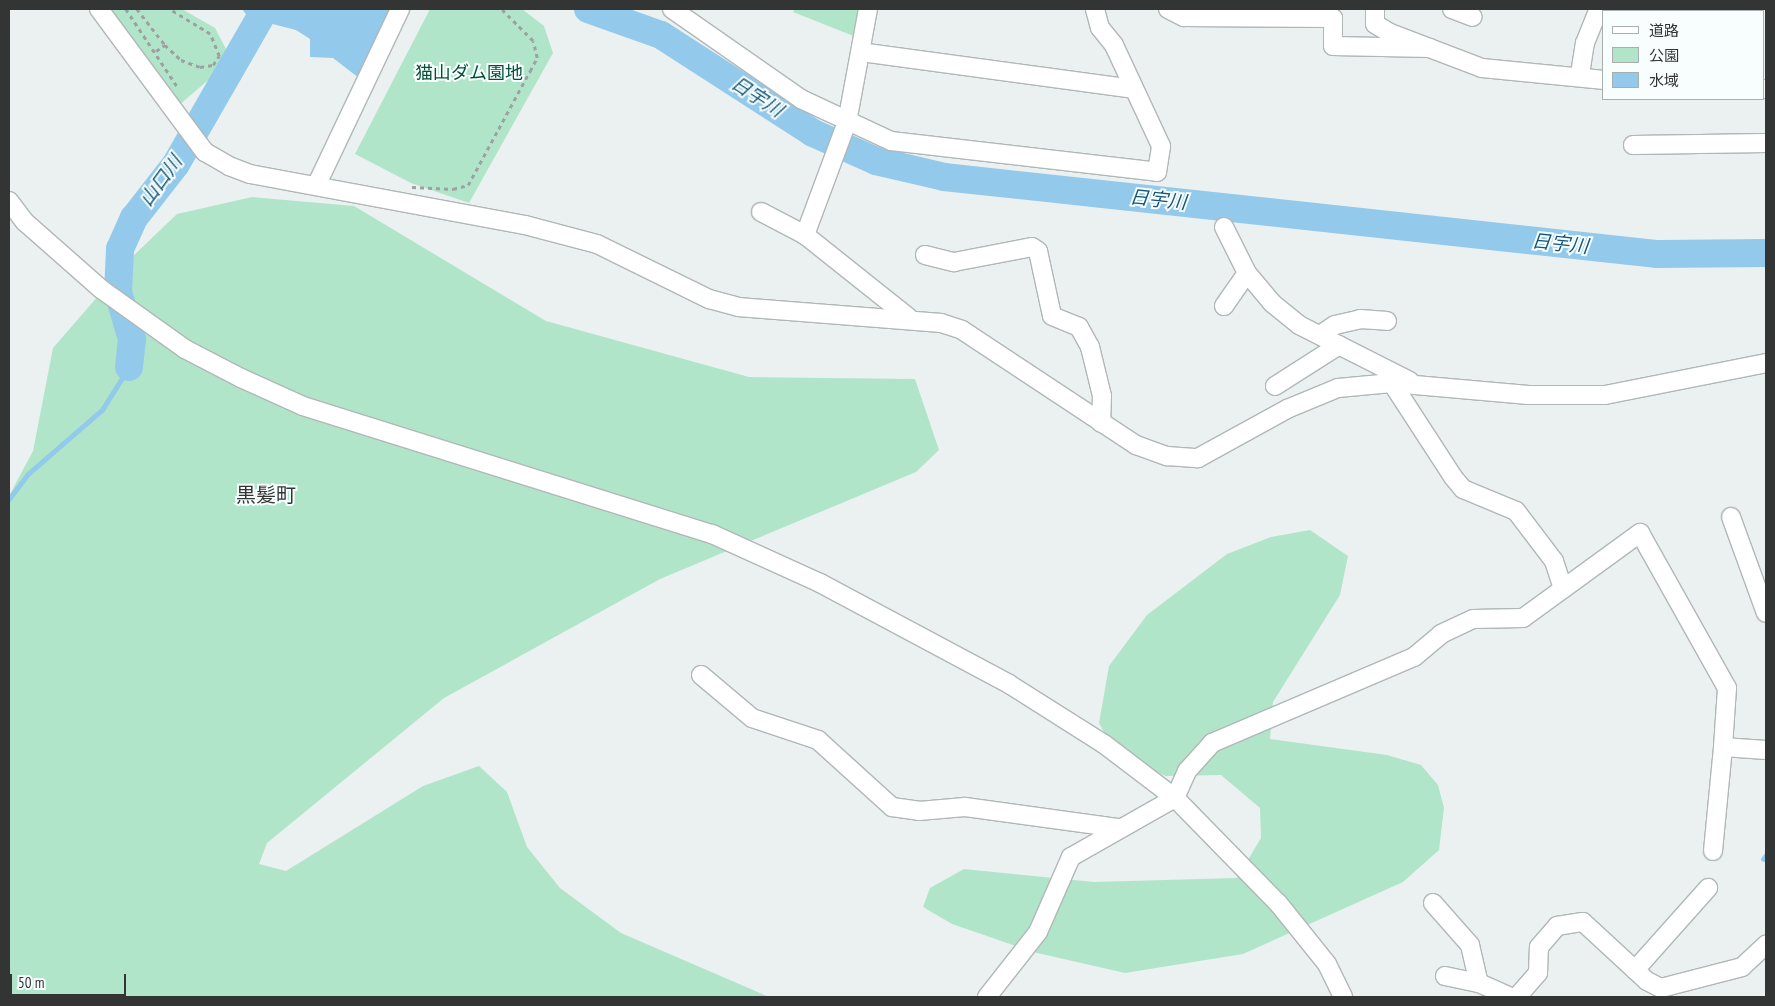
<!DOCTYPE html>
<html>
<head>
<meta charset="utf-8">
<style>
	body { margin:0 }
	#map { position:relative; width:1775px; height:1006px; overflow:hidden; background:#ebf1f1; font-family:"PT Sans Narrow","Noto Sans JP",sans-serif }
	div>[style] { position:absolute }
	.green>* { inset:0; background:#b1e5c9 }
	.water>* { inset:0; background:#93c9eb }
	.stream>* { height:4.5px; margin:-2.25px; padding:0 2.25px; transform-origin:2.25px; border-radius:2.25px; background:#93c9eb }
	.river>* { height:28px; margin:-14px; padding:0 14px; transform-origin:14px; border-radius:14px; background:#93c9eb }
	.path>* { height:2.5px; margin-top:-1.25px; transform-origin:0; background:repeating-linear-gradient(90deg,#9ca1a1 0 4px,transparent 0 8px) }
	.roads { filter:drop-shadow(1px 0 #b1b7b7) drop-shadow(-1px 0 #b1b7b7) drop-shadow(0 1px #b1b7b7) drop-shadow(0 -1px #b1b7b7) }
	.minor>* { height:18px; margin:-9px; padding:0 9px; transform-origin:9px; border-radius:9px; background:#fff }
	span { translate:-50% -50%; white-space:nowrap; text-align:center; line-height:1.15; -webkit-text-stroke:4px #f8fefe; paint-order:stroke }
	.park-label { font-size:18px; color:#035035 }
	.water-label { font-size:19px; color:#155677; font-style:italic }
	.quarter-label { font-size:20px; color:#333535 }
	.frame { position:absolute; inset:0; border:10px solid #333535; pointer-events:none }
	.legend { position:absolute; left:1602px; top:10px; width:162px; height:90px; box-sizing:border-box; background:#f8fefe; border:1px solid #a9aeae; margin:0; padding:6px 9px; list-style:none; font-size:15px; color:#333535 }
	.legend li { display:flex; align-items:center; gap:10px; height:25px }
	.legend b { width:25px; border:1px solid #a9aeae }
	.scale { position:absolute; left:10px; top:974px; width:116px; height:22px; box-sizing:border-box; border:2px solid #333535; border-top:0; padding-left:6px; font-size:15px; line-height:18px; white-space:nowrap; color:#333535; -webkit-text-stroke:4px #f8fefe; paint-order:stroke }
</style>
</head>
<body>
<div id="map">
	<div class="green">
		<i style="clip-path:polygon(109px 9px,182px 9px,215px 28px,227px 51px,220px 70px,178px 106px)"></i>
		<i style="clip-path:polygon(430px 9px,522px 9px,544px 26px,553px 53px,469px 203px,411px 183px,355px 154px)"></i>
		<i style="clip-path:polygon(795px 9px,861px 9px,856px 37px,793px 12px)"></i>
		<i style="clip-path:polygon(252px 197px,354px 206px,546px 321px,749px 377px,915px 379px,939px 450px,916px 472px,660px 579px,444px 698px,267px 843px,259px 864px,286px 871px,423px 786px,479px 766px,507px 792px,527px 847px,560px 888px,621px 933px,769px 997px,9px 997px,9px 496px,33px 451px,53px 348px,131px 258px,177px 214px)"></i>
		<i style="clip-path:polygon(1310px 530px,1348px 556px,1340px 595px,1273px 702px,1270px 739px,1387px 755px,1421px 765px,1438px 785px,1444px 808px,1439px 850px,1403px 882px,1243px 954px,1125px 973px,1033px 952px,952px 924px,923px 907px,930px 888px,964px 869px,1094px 882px,1237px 878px,1261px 838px,1260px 808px,1221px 775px,1166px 776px,1118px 757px,1099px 723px,1109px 666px,1147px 615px,1227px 554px,1271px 537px)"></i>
	</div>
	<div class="water">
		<i style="clip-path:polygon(242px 9px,389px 9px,359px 78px,333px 58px,310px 57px,310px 39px,296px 30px,249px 18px)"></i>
	</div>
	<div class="stream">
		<i style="left:9px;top:499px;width:31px;rotate:-53deg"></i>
		<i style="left:28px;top:474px;width:98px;rotate:-40.9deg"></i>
		<i style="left:102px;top:410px;width:51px;rotate:-57.9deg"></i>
		<i style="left:1763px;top:859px;width:5px;rotate:-53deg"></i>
	</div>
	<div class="river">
		<i style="left:588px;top:9px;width:77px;rotate:19.6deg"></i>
		<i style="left:661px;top:35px;width:181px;rotate:32.8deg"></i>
		<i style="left:813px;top:133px;width:69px;rotate:24deg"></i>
		<i style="left:876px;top:161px;width:70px;rotate:13.2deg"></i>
		<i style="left:944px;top:177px;width:718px;rotate:6.16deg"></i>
		<i style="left:1658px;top:254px;width:108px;rotate:-0.5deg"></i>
		<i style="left:129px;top:367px;width:28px;rotate:-84deg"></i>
		<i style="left:132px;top:339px;width:49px;rotate:-106.6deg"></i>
		<i style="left:118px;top:292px;width:43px;rotate:-87.3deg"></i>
		<i style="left:120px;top:249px;width:34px;rotate:-66deg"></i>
		<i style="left:134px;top:218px;width:68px;rotate:-52.1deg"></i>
		<i style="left:176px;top:164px;width:179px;rotate:-60.1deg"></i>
	</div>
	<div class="path">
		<i style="left:126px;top:9px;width:92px;rotate:56.5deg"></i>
		<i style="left:137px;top:9px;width:46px;rotate:52.1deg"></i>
		<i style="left:156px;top:51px;width:11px;rotate:-34deg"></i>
		<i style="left:165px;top:45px;width:22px;rotate:43deg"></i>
		<i style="left:181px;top:60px;width:20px;rotate:20deg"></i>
		<i style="left:200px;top:67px;width:13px;rotate:-9deg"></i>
		<i style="left:213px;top:65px;width:11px;rotate:-56deg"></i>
		<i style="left:219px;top:56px;width:24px;rotate:-112deg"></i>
		<i style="left:210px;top:34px;width:48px;rotate:-148.6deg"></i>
		<i style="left:412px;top:187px;width:41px;rotate:2.8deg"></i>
		<i style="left:453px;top:189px;width:16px;rotate:-15deg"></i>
		<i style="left:468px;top:185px;width:130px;rotate:-61.5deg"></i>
		<i style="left:530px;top:71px;width:15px;rotate:-62deg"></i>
		<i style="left:537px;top:58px;width:17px;rotate:-103deg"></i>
		<i style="left:533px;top:41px;width:45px;rotate:-135deg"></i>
	</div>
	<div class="roads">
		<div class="minor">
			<i style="left:99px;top:9px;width:178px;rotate:53.5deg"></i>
			<i style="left:205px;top:152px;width:28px;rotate:30deg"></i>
			<i style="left:229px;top:166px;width:22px;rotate:21deg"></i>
			<i style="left:250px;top:174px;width:280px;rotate:10.5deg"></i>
			<i style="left:525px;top:225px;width:74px;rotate:14.8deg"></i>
			<i style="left:597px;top:244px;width:125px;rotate:26.2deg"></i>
			<i style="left:709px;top:299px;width:30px;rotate:15deg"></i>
			<i style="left:738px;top:307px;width:204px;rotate:4.5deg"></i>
			<i style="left:941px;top:323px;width:22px;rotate:18deg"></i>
			<i style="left:962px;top:330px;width:209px;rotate:33.5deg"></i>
			<i style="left:1136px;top:445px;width:33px;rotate:20deg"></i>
			<i style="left:1167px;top:456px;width:31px;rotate:4deg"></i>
			<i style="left:1198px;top:458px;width:102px;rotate:-28.8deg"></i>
			<i style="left:1287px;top:409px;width:55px;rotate:-22.4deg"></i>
			<i style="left:1338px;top:388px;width:54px;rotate:-5.3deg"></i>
			<i style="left:1392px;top:383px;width:137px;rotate:5deg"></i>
			<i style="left:1528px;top:395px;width:77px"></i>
			<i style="left:1605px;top:395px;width:164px;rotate:-11.2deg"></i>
			<i style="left:672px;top:9px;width:157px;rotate:34.9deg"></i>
			<i style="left:801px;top:99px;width:99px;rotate:25deg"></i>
			<i style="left:891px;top:141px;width:268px;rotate:6.6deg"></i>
			<i style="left:1157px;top:172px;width:26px;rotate:-81deg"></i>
			<i style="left:1161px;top:146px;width:111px;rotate:-115deg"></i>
			<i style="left:1114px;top:45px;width:22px;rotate:-129deg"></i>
			<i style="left:1100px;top:28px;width:20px;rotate:-105deg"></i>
			<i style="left:868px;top:9px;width:115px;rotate:100.5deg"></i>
			<i style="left:847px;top:122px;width:121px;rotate:110.4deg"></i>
			<i style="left:805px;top:235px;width:132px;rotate:38.5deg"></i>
			<i style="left:1168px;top:9px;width:18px;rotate:27deg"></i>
			<i style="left:1184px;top:17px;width:149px;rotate:0.4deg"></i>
			<i style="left:1333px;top:18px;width:28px;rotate:90deg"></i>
			<i style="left:1333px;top:46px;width:97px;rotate:1.2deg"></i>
			<i style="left:1375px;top:9px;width:15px;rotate:90deg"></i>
			<i style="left:1375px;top:24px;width:17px;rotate:31deg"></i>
			<i style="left:1390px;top:33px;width:98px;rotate:20.8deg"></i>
			<i style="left:1482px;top:68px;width:123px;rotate:5.6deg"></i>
			<i style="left:1452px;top:9px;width:22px;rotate:21deg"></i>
			<i style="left:861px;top:52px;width:275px;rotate:7.7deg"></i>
			<i style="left:1580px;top:74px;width:31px;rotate:-81deg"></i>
			<i style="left:1585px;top:43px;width:37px;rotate:-68deg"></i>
			<i style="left:1764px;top:89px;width:2px"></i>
			<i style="left:1633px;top:145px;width:133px;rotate:-0.9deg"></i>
			<i style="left:317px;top:184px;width:194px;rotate:-64.6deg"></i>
			<i style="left:9px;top:201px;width:26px;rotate:53deg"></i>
			<i style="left:25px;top:222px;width:101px;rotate:41.4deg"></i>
			<i style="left:101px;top:289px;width:103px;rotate:35.5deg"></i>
			<i style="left:185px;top:349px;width:63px;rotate:27.4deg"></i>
			<i style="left:241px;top:378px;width:68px;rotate:24.3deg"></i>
			<i style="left:303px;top:406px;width:429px;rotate:17.4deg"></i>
			<i style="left:712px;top:534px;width:119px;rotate:24.4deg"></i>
			<i style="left:820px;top:583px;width:214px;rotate:28.1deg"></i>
			<i style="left:1009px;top:684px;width:112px;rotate:32.3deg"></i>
			<i style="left:1104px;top:744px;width:89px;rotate:37.3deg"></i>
			<i style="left:1175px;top:798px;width:147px;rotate:45.6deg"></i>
			<i style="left:1278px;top:903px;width:78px;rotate:51.2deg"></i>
			<i style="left:1327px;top:964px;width:37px;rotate:64deg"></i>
			<i style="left:761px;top:212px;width:50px;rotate:27.6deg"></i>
			<i style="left:1224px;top:227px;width:51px;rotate:63.4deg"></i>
			<i style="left:1247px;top:273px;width:39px;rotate:50deg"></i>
			<i style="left:1272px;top:303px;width:35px;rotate:39deg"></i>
			<i style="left:1299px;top:325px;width:124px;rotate:26.8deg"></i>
			<i style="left:925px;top:255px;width:30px;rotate:14deg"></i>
			<i style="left:954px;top:262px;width:79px;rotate:-10.9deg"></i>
			<i style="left:1032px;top:247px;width:7px;rotate:34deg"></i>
			<i style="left:1038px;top:251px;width:66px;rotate:77.8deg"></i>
			<i style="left:1052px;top:316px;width:29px;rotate:22deg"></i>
			<i style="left:1079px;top:327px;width:23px;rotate:61deg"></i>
			<i style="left:1090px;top:347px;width:50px;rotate:76.2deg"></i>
			<i style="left:1102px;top:396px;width:27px;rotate:92deg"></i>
			<i style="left:1224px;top:306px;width:40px;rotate:-55.1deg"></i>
			<i style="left:1320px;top:335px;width:18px;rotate:-34deg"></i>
			<i style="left:1335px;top:325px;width:26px;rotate:-13deg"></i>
			<i style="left:1360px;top:319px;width:27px;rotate:4deg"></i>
			<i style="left:1392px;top:383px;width:112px;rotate:57deg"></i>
			<i style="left:1453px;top:477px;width:16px;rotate:50deg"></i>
			<i style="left:1463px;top:489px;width:57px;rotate:22.5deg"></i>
			<i style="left:1516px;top:511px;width:63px;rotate:52.8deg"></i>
			<i style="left:1554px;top:561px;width:26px;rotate:72deg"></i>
			<i style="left:1275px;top:386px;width:76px;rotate:-32.6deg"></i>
			<i style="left:1731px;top:517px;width:102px;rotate:70deg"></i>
			<i style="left:701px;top:675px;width:67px;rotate:40.1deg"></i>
			<i style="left:752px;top:718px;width:70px;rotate:18.4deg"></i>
			<i style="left:818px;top:740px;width:100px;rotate:42.2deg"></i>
			<i style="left:892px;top:807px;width:27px;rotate:8deg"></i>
			<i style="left:919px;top:811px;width:46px;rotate:-5deg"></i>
			<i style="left:965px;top:807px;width:154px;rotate:7.8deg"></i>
			<i style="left:1713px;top:851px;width:104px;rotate:-84.5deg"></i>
			<i style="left:1433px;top:903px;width:56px;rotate:48.6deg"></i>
			<i style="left:1470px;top:945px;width:39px;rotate:77deg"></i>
			<i style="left:1479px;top:983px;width:34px;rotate:24deg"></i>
			<i style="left:1635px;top:970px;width:110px;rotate:-48.3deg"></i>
			<i style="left:1445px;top:976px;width:35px;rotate:12deg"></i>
			<i style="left:987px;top:997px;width:83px;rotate:-51.9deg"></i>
			<i style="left:1038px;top:932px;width:82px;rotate:-66.3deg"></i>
			<i style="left:1071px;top:857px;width:120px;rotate:-29.6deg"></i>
			<i style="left:1175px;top:798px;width:30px;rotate:-66deg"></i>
			<i style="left:1187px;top:771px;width:38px;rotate:-48deg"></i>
			<i style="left:1212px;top:743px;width:220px;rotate:-23.1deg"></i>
			<i style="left:1414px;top:657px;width:35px;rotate:-40deg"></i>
			<i style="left:1441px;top:634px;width:35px;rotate:-25deg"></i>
			<i style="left:1473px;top:619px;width:50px;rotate:-1.1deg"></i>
			<i style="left:1523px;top:618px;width:145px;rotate:-36deg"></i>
			<i style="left:1640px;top:533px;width:178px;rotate:60.7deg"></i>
			<i style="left:1727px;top:688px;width:59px;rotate:93.9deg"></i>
			<i style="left:1723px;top:747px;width:43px;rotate:4deg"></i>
			<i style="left:1517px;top:997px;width:32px;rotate:-49deg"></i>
			<i style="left:1538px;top:973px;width:26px;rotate:-88deg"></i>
			<i style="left:1539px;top:947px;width:28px;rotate:-49deg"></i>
			<i style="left:1557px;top:926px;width:26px;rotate:-9deg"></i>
			<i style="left:1583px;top:922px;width:87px;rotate:42.7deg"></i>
			<i style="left:1647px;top:981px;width:16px;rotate:27deg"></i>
			<i style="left:1661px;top:988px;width:84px;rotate:-14.5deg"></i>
			<i style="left:1742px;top:967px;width:33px;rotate:-43deg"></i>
		</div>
	</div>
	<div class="park-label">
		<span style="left:469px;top:73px">猫山ダム園地</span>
	</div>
	<div class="water-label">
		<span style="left:757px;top:97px;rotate:33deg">日宇川</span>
		<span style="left:161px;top:181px;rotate:-54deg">山口川</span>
		<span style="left:1158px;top:200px;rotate:6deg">日宇川</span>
		<span style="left:1560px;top:244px;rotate:6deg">日宇川</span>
	</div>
	<div class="quarter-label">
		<span style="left:266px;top:495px">黒髪町</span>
	</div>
	<div class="frame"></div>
	<ul class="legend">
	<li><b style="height:6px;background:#fff"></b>道路</li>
	<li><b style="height:14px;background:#b1e5c9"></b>公園</li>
	<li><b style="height:14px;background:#93c9eb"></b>水域</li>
	</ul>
	<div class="scale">50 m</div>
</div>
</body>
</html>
